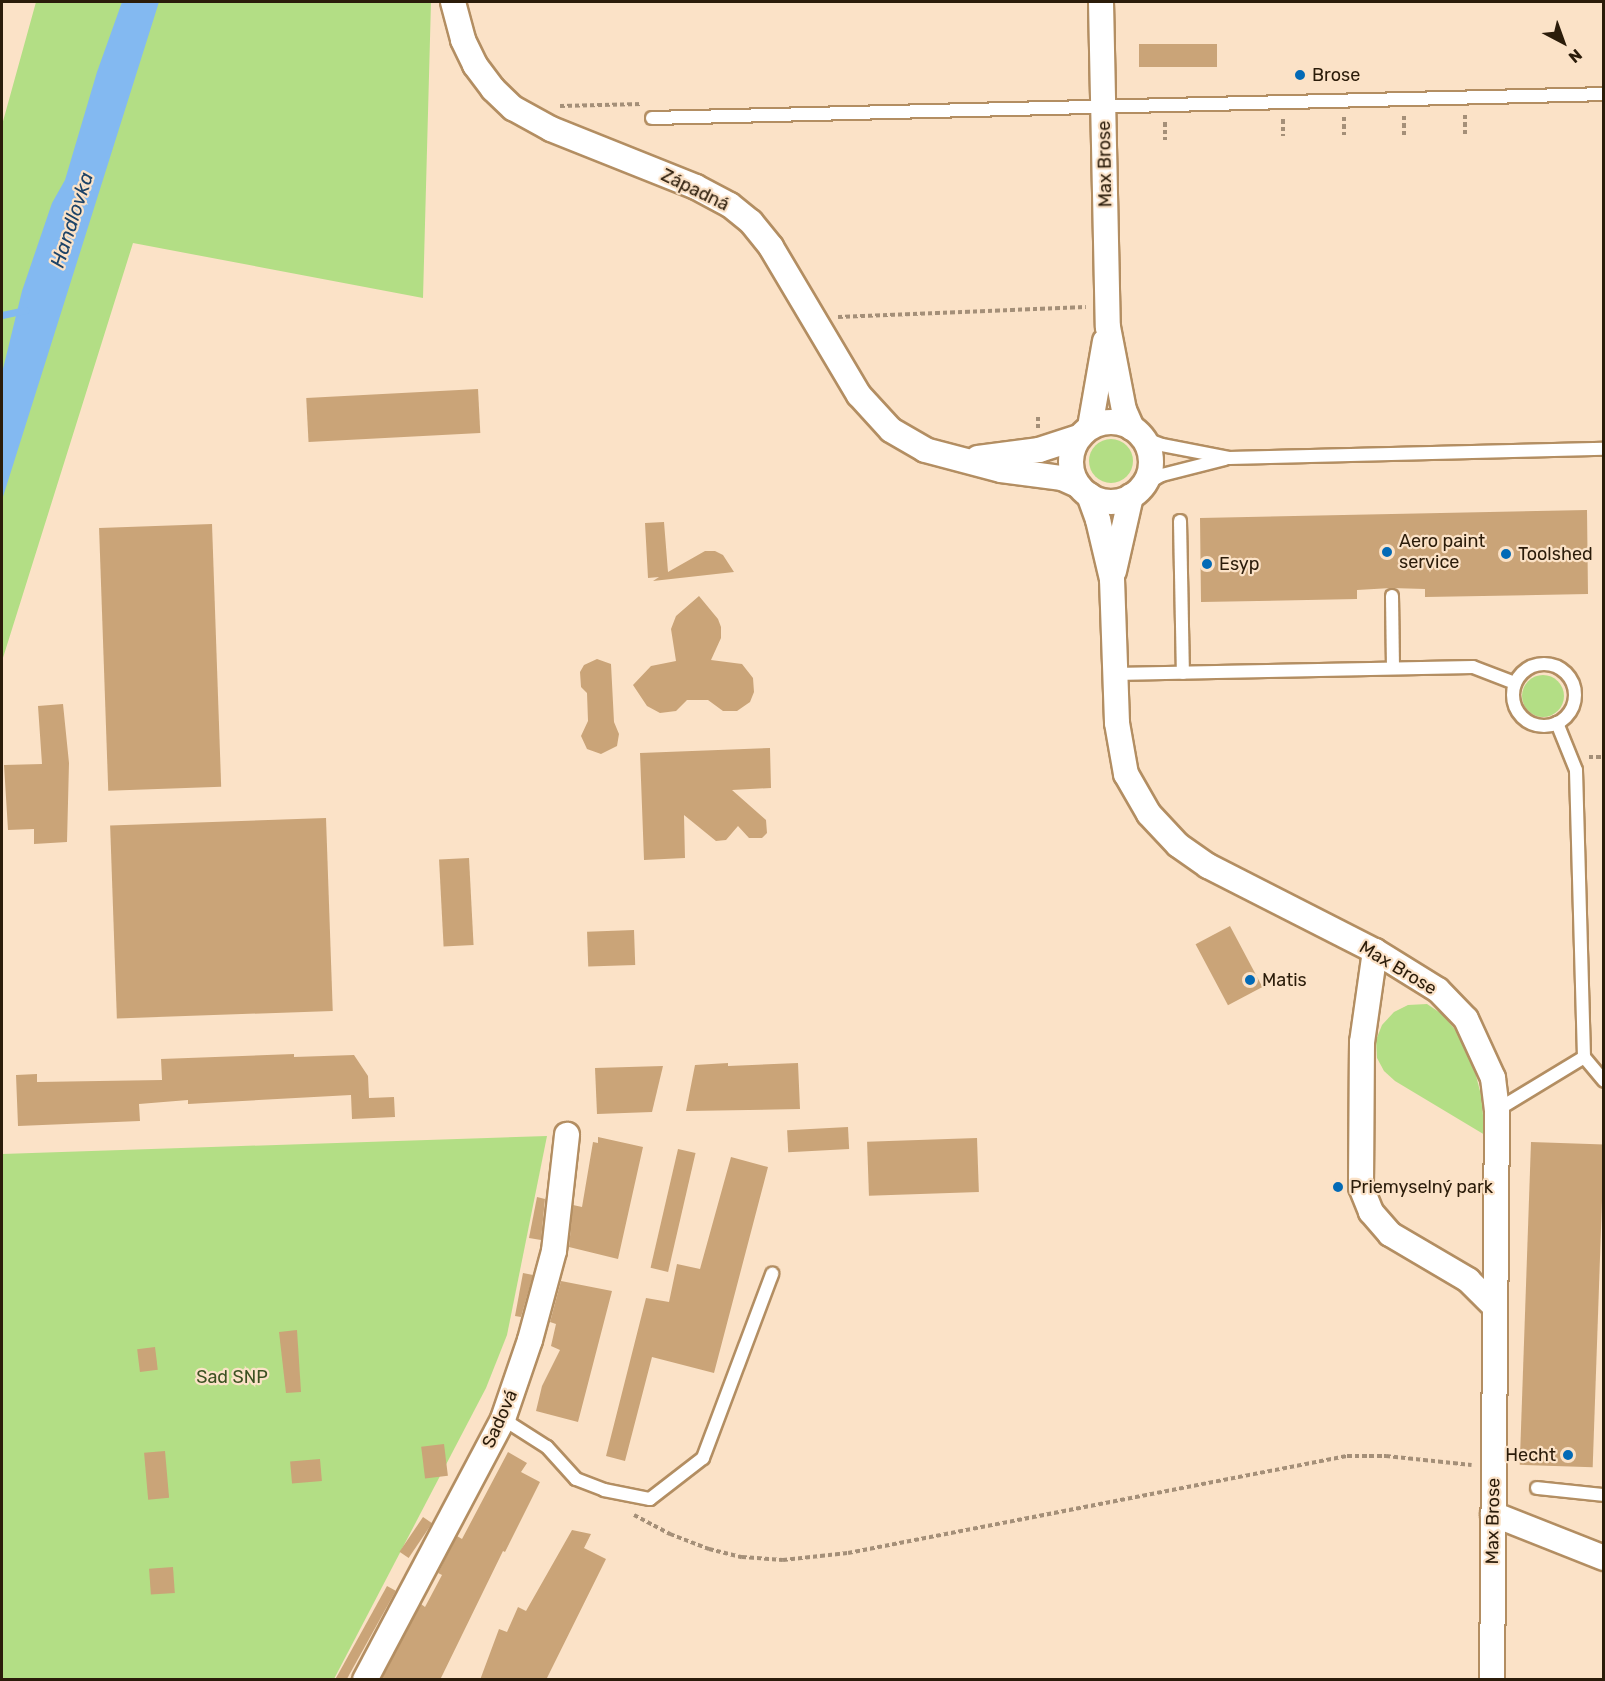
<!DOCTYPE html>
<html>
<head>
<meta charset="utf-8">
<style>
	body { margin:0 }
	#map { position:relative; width:1605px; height:1681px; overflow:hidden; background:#fbe2c7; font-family:Rubik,sans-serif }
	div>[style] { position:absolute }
	.green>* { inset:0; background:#b3de85 }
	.round { border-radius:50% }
	.water>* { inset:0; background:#83b9f1 }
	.stream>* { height:7px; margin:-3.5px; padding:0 3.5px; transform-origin:3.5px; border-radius:3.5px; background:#83b9f1 }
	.building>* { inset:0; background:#caa478; transform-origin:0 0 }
	.path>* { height:4px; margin-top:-2px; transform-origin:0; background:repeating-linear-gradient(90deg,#a48f78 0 4.5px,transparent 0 7.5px) }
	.roads { filter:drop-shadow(2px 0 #b38e62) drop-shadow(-2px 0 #b38e62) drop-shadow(0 2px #b38e62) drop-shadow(0 -2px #b38e62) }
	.service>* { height:12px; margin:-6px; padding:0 6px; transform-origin:6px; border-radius:6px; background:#fff }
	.service>.ring { margin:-6px; padding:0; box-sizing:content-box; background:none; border:12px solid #fff; border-radius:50% }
	.minor>* { height:24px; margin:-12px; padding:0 12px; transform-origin:12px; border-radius:12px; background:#fff }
	.minor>.ring { margin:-12px; padding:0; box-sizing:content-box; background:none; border:24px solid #fff; border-radius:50% }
	.dots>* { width:16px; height:16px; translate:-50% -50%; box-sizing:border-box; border:3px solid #fbe2c7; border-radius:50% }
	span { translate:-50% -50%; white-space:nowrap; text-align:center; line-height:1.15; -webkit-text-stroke:4.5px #fbe2c7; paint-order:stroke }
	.poi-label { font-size:18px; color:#2b1c0a }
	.left { translate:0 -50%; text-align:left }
	.right { translate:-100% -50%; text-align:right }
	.street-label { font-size:18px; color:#2b1c0a }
	.park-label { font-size:18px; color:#3b5121 }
	.water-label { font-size:20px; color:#1c4368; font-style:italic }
	.frame { position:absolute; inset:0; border:3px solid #2b1c0a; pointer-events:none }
	.north { position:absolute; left:1533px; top:12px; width:60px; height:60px; -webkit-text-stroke:4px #fbe2c7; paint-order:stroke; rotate:139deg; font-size:16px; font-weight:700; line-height:24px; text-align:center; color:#2b1c0a }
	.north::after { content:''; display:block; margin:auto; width:21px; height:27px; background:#2b1c0a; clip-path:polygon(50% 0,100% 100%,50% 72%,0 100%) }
</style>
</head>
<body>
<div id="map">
	<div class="green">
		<i style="clip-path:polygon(36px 2px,431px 2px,423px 298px,133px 243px,2px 661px,2px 125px)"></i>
		<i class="round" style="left:1089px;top:439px;width:44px;height:44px"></i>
		<i class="round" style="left:1522px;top:675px;width:42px;height:42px"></i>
		<i style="clip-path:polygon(1427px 1004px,1442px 1014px,1458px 1033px,1472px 1060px,1481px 1095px,1485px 1135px,1395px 1081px,1384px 1071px,1377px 1058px,1376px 1040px,1382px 1025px,1394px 1012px,1408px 1005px)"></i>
		<i style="clip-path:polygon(547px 1136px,507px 1335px,486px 1388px,334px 1679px,2px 1679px,2px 1154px)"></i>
	</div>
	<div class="water">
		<i style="clip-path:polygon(122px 2px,159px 2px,2px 500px,2px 373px,22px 291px,52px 203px,65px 180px,97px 72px)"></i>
	</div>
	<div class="stream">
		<i style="left:2px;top:315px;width:24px;rotate:-12deg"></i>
	</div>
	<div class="building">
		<i style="left:1217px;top:44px;width:23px;height:78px;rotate:90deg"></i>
		<i style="left:478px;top:389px;width:44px;height:172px;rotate:87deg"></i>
		<i style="clip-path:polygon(1587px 510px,1588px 594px,1425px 597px,1425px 589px,1391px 588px,1357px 590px,1357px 599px,1201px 602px,1200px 518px)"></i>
		<i style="clip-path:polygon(664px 522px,668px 572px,705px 551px,715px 551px,723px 555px,734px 572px,653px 581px,659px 577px,648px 578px,645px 523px)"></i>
		<i style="left:212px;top:524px;width:263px;height:113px;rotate:88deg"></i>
		<i style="clip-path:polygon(699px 596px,718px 619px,721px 627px,721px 638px,711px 660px,742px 664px,753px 678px,754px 692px,750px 702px,737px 711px,723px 711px,708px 700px,687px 700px,676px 711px,660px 713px,647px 706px,633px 685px,651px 666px,676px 661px,671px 629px,676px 616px)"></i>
		<i style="clip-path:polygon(597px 659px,611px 664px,614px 722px,619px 734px,617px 746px,601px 754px,587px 749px,581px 736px,588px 721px,587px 693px,581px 687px,580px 672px,584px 665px)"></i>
		<i style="clip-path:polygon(63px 704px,69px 763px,67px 842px,34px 844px,34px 829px,8px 830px,4px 765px,42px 764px,38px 706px)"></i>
		<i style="clip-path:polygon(770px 748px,771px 788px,732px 790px,766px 820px,767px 833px,762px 838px,749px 838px,738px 826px,726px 840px,716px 841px,684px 815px,685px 858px,644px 860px,640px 753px)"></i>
		<i style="left:326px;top:818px;width:193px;height:216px;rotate:88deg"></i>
		<i style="left:469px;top:858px;width:87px;height:30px;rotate:87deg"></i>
		<i style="left:1230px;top:926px;width:69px;height:39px;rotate:62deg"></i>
		<i style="left:634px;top:930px;width:35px;height:47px;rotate:88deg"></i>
		<i style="clip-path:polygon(294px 1054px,294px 1057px,354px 1055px,368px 1076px,369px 1098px,394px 1097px,395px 1117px,352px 1119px,351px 1095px,188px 1104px,188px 1100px,139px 1104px,140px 1121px,18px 1126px,16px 1075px,37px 1074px,37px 1082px,162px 1080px,161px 1059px)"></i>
		<i style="clip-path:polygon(728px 1063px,728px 1066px,798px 1063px,800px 1109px,686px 1111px,695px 1065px)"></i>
		<i style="clip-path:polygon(663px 1066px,652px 1112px,597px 1114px,595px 1068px)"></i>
		<i style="left:848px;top:1127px;width:22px;height:61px;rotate:87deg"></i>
		<i style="clip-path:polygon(598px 1137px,643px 1147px,618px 1259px,569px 1247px,573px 1205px,582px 1207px,593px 1142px,598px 1143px)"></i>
		<i style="left:977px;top:1138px;width:54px;height:110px;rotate:88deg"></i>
		<i style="left:1531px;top:1142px;width:73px;height:323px;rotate:2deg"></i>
		<i style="left:678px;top:1149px;width:18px;height:122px;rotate:13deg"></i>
		<i style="clip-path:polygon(731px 1157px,768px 1167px,714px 1373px,652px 1357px,625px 1461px,606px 1456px,646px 1298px,669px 1302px,677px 1264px,700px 1269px)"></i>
		<i style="clip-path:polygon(537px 1197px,545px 1199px,541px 1240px,529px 1238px)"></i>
		<i style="clip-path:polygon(523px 1273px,533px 1275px,521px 1317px,515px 1316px)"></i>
		<i style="clip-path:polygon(561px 1281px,612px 1291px,578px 1422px,536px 1411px,542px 1386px,560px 1350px,551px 1346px,556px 1324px,550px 1322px)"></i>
		<i style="clip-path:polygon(297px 1330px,301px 1392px,286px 1393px,279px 1332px)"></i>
		<i style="left:155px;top:1347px;width:23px;height:18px;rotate:83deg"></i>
		<i style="left:444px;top:1444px;width:32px;height:23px;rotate:83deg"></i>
		<i style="left:165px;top:1451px;width:47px;height:21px;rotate:85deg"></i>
		<i style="clip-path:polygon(508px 1452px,527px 1463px,521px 1472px,540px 1482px,505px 1552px,503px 1551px,440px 1680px,381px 1680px,421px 1604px,425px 1607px,442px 1575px,438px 1573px,457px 1536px,462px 1539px)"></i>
		<i style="left:320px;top:1459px;width:22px;height:30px;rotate:85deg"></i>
		<i style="left:423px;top:1517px;width:11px;height:42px;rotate:34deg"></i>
		<i style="clip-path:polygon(572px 1530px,591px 1534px,584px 1548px,606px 1559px,546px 1680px,480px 1680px,499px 1629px,507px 1632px,518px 1607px,526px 1611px)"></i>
		<i style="left:173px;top:1567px;width:26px;height:24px;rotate:86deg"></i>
		<i style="left:387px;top:1586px;width:10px;height:106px;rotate:29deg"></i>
	</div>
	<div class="path">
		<i style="left:560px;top:106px;width:82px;rotate:-1.4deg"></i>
		<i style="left:1465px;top:115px;width:20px;rotate:90deg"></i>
		<i style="left:1404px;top:116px;width:19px;rotate:90deg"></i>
		<i style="left:1344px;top:117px;width:18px;rotate:90deg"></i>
		<i style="left:1283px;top:119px;width:17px;rotate:90deg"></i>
		<i style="left:1165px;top:122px;width:18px;rotate:90deg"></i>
		<i style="left:838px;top:317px;width:248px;rotate:-2.3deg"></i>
		<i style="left:1038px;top:417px;width:11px;rotate:90deg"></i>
		<i style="left:1589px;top:757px;width:15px"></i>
		<i style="left:634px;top:1515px;width:41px;rotate:27.8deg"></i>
		<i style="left:670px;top:1534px;width:42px;rotate:21deg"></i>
		<i style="left:709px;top:1549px;width:34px;rotate:14deg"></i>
		<i style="left:742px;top:1557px;width:41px;rotate:4.2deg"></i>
		<i style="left:783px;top:1560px;width:65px;rotate:-6.1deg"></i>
		<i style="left:848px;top:1553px;width:508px;rotate:-11deg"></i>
		<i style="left:1347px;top:1456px;width:39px"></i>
		<i style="left:1386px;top:1456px;width:86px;rotate:6deg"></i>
	</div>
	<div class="roads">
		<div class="service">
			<i style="left:652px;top:118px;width:952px;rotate:-1.44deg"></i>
			<i style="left:1143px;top:438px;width:20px;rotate:20deg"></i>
			<i style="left:1162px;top:445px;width:68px;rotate:11deg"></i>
			<i style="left:1229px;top:458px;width:375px;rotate:-1.4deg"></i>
			<i style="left:1142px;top:486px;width:23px;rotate:-29deg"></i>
			<i style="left:1162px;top:475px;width:65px;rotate:-14.3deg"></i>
			<i style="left:1180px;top:521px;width:152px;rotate:88.9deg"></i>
			<i style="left:1392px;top:596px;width:72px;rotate:89.2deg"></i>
			<i class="ring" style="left:1513px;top:664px;width:50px;height:50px"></i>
			<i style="left:1114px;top:674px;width:359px;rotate:-1.1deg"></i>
			<i style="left:1473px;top:667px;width:45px;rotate:20.9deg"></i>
			<i style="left:1584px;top:1057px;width:31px;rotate:50deg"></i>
			<i style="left:1497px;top:1110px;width:102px;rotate:-31.3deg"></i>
			<i style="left:1584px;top:1057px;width:287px;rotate:-91.6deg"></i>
			<i style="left:1576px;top:770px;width:51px;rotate:-112deg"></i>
			<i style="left:503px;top:1419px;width:52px;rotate:32.5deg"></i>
			<i style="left:547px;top:1447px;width:43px;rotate:47.8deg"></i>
			<i style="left:576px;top:1479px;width:30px;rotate:21deg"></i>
			<i style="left:604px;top:1490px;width:47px;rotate:11.1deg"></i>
			<i style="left:650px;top:1499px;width:67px;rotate:-37.7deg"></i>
			<i style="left:703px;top:1458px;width:197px;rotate:-69.4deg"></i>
			<i style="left:1537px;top:1488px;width:67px;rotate:6deg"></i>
		</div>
		<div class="minor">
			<i style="left:453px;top:2px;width:39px;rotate:75deg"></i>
			<i style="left:463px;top:40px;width:28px;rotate:64deg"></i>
			<i style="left:475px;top:65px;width:30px;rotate:53deg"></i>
			<i style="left:493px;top:89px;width:28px;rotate:44deg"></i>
			<i style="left:513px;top:108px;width:43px;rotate:28.9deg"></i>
			<i style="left:551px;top:129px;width:156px;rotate:21.8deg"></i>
			<i style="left:696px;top:187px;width:38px;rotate:28deg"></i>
			<i style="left:730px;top:205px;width:27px;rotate:39deg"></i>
			<i style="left:751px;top:222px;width:32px;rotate:51deg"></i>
			<i style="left:771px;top:247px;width:172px;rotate:59.3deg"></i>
			<i style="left:859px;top:395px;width:47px;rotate:47.6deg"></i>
			<i style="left:891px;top:430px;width:39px;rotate:30deg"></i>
			<i style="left:925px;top:450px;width:79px;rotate:14.7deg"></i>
			<i style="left:1001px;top:470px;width:62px;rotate:7.5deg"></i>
			<i style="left:1062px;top:478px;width:17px;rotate:24deg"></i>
			<i style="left:1101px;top:2px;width:325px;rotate:88.8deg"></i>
			<i style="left:1108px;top:327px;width:85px;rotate:79.1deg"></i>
			<i style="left:1124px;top:410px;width:20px;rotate:66deg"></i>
			<i class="ring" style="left:1071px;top:422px;width:56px;height:56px"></i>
			<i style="left:1090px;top:427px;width:87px;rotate:-80.1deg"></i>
			<i style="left:978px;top:458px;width:62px;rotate:-7.5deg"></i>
			<i style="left:1039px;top:450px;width:42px;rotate:-18deg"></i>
			<i style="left:1089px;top:495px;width:27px;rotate:70deg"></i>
			<i style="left:1098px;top:520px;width:61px;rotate:76.7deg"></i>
			<i style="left:1112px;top:579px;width:144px;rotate:88deg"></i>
			<i style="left:1117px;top:723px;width:52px;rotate:80deg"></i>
			<i style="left:1126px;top:774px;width:46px;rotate:60.1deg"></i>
			<i style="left:1149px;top:814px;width:42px;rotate:46.9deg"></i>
			<i style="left:1178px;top:845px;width:37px;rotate:35deg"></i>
			<i style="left:1208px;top:866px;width:187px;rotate:27deg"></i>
			<i style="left:1375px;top:951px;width:74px;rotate:31.8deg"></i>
			<i style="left:1438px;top:990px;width:40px;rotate:46deg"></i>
			<i style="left:1466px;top:1019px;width:65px;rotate:65.4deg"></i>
			<i style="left:1493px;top:1078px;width:32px;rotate:83deg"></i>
			<i style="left:1497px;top:1110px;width:570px;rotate:90.5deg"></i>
			<i style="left:1114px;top:571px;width:77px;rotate:-77.2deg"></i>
			<i style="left:1375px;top:951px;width:92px;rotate:98.1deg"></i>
			<i style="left:1362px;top:1042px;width:145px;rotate:90.4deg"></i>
			<i style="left:1361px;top:1187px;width:27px;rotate:68deg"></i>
			<i style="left:1371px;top:1212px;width:29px;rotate:49deg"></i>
			<i style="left:1390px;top:1234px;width:91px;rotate:30.5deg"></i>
			<i style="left:1468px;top:1280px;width:38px;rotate:45deg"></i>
			<i style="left:1493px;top:1514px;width:119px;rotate:21.6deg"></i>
			<i style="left:365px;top:1680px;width:295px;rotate:-62.1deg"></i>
			<i style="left:503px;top:1419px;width:83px;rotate:-71.1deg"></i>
			<i style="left:530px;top:1340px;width:92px;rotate:-74.9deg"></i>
			<i style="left:554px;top:1251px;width:117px;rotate:-83.6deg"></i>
		</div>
	</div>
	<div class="dots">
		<i style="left:1300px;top:75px;background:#036ab6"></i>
		<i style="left:1387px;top:552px;background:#036ab6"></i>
		<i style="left:1506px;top:554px;background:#036ab6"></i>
		<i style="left:1207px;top:564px;background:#036ab6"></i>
		<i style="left:1250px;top:980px;background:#036ab6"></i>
		<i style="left:1338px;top:1187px;background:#036ab6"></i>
		<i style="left:1568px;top:1455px;background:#036ab6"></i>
	</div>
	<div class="poi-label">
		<span class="left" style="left:1312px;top:75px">Brose</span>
		<span class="left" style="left:1399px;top:552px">Aero paint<br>service</span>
		<span class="left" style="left:1518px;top:554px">Toolshed</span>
		<span class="left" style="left:1219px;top:564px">Esyp</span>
		<span class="left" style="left:1262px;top:980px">Matis</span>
		<span class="left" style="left:1350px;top:1187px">Priemyselný park</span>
		<span class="right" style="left:1556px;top:1455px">Hecht</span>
	</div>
	<div class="street-label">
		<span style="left:1105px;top:164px;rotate:-91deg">Max Brose</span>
		<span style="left:695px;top:190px;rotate:26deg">Západná</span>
		<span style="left:1398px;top:968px;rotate:31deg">Max Brose</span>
		<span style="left:500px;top:1419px;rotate:-66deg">Sadová</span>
		<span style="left:1493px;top:1521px;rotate:-89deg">Max Brose</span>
	</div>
	<div class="park-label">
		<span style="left:232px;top:1377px">Sad SNP</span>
	</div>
	<div class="water-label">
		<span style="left:72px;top:220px;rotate:-72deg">Handlovka</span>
	</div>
	<div class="frame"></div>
	<div class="north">N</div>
</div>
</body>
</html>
